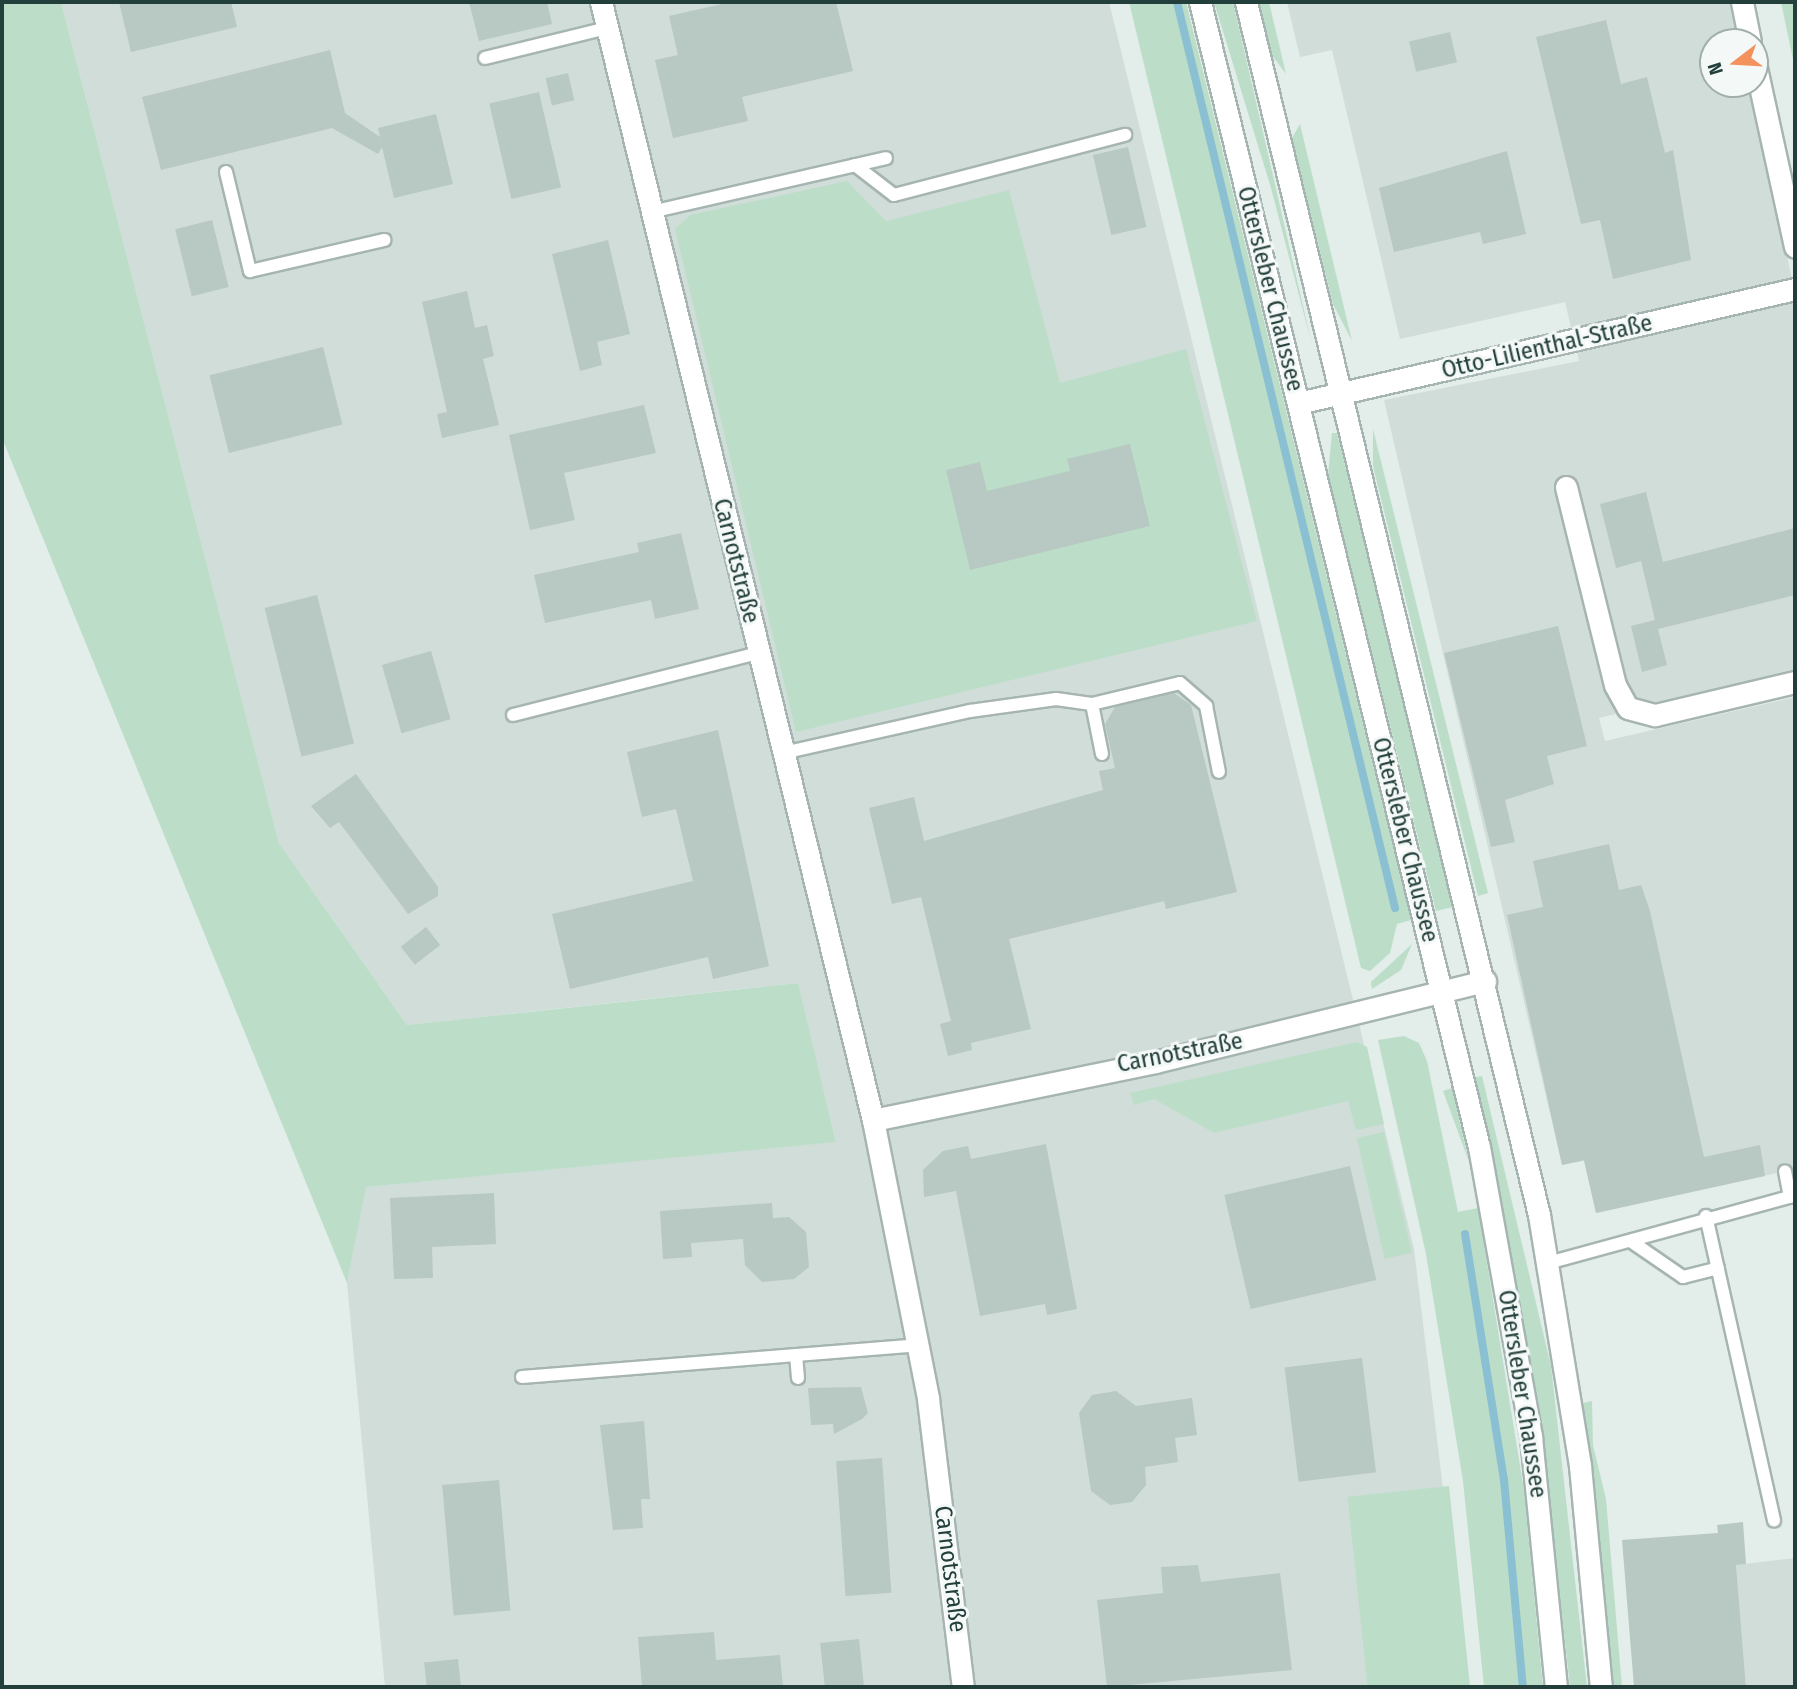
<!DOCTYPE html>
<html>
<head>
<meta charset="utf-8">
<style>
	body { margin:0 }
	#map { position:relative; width:1797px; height:1689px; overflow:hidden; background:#e3edea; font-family:"Fira Sans Condensed",sans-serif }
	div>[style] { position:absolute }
	.built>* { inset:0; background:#d1ddd9 }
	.green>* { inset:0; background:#bcdec9; transform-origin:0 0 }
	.stream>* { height:8px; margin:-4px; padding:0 4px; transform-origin:4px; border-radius:4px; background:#8bbfd2 }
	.building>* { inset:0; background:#b8c8c3; transform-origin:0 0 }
	.roads { filter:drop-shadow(2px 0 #a6b5b2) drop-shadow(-2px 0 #a6b5b2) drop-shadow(0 2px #a6b5b2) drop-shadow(0 -2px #a6b5b2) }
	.service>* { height:12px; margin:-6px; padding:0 6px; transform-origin:6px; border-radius:6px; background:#fff }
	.minor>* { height:21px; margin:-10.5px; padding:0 10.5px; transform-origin:10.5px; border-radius:10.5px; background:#fff }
	.secondary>* { height:21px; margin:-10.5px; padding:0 10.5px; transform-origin:10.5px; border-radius:10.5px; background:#fff }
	span { translate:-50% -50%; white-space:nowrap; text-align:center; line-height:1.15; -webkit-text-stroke:6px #f4f9f7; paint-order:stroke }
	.street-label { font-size:24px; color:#233f3b }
	.frame { position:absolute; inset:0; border:4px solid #233f3b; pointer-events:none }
	.north { position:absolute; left:1699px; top:28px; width:70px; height:70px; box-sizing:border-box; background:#f4f9f7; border:2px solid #a0afac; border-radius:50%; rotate:253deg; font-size:19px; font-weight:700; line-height:28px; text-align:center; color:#233f3b }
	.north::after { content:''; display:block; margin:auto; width:24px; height:32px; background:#f3925c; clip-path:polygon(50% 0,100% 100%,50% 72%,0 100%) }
</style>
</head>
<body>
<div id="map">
	<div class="built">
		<i style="clip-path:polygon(61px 2px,1109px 2px,1414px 1249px,1467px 1687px,385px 1687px,347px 1283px,365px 1187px,836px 1141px,797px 983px,407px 1025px,279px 843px)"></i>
		<i style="clip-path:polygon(1287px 2px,1731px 2px,1740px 42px,1713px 42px,1713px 84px,1749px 84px,1795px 293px,1795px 669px,1599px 718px,1605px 741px,1795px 697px,1795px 1169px,1596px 1213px,1584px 1161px,1562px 1165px,1384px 400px,1579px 361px,1565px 302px,1400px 339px,1332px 50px,1300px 57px)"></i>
		<i style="clip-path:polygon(1795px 1558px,1795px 1687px,1746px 1687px,1736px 1565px)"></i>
	</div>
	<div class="green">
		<i style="clip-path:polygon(2px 2px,61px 2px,279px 843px,407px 1025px,798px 983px,836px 1142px,366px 1187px,347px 1283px,2px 438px)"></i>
		<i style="clip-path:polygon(1129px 2px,1186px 2px,1411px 920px,1397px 924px,1390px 953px,1370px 971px,1361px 968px)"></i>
		<i style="clip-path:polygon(1214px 2px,1233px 2px,1312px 345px,1271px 188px)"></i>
		<i style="clip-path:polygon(1258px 2px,1269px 2px,1286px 74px,1271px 54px)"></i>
		<i style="clip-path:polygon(1781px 2px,1795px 2px,1795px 69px)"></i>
		<i style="clip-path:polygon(1300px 124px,1352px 341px,1333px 304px,1292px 138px)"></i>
		<i style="clip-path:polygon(847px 181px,886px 221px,1009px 190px,1060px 383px,1186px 349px,1257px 621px,796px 732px,675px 229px,690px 215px)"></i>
		<i style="clip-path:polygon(1373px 429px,1488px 893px,1478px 896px,1373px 466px)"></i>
		<i style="clip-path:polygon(1332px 433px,1337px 433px,1453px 907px,1436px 911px,1328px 475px)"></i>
		<i style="clip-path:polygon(1412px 944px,1401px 970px,1372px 989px,1371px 982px)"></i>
		<i style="clip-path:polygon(1404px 1036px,1419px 1043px,1427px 1061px,1458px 1212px,1478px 1208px,1524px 1490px,1543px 1687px,1484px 1687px,1463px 1481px,1426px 1254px,1378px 1040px)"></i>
		<i style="clip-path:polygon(1357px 1042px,1367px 1047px,1384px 1124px,1356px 1130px,1348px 1101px,1214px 1133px,1154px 1099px,1134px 1105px,1130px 1093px)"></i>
		<i style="clip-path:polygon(1482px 1076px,1551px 1366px,1587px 1687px,1570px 1687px,1539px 1405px,1475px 1077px)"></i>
		<i style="clip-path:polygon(1452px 1088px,1469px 1162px,1443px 1091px)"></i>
		<i style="left:1384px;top:1132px;width:124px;height:28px;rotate:77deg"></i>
		<i style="clip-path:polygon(1592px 1401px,1593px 1445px,1606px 1499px,1622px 1687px,1613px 1687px,1583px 1403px)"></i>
		<i style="left:1449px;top:1486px;width:202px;height:102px;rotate:84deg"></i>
	</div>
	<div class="stream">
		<i style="left:1177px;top:2px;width:932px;rotate:76.47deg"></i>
		<i style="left:1465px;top:1234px;width:249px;rotate:81deg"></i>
		<i style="left:1504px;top:1480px;width:208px;rotate:84.8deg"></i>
	</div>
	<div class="building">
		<i style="clip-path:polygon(119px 2px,231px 2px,237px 27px,131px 52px)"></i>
		<i style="clip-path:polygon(469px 2px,547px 2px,552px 24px,479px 41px)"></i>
		<i style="clip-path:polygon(731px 2px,836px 2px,853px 71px,742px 97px,748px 121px,673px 138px,655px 60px,678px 55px,669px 16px)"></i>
		<i style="clip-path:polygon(1606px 20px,1621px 84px,1647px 77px,1665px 153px,1673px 150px,1691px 260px,1613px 279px,1600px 220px,1581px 224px,1536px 37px)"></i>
		<i style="left:1450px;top:32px;width:31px;height:42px;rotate:77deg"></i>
		<i style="clip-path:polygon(330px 50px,345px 113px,380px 137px,378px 128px,436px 114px,453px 184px,394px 198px,382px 147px,378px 154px,332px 128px,161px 170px,142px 97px)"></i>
		<i style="left:568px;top:73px;width:28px;height:23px;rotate:77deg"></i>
		<i style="left:539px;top:92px;width:98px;height:51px;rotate:77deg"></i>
		<i style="left:1128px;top:147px;width:82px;height:36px;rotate:77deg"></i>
		<i style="clip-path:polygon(1507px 151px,1526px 234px,1483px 244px,1480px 232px,1394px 252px,1379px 188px)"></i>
		<i style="left:212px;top:220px;width:69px;height:38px;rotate:76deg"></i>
		<i style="clip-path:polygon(608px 240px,630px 334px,597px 342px,602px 365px,580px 371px,552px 254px)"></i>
		<i style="clip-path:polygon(467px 291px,475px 328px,487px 325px,494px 356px,483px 359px,499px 425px,442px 438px,437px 414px,447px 412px,422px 302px)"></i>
		<i style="left:323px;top:347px;width:80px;height:117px;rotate:76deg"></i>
		<i style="clip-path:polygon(644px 405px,656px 453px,564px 473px,575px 520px,530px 530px,509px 435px)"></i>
		<i style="clip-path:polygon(1130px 444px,1150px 526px,970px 570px,946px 470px,980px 462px,987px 491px,1070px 471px,1067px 459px)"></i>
		<i style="clip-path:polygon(1646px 492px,1663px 562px,1795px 528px,1795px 595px,1658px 629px,1667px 665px,1642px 672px,1631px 626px,1655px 620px,1641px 561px,1616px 568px,1600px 504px)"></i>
		<i style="clip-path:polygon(681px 533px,699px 609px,655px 619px,651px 600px,545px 623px,534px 575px,639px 552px,637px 543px)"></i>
		<i style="left:317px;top:595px;width:153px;height:54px;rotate:76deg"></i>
		<i style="clip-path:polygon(1558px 626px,1587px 746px,1547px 756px,1554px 784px,1505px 800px,1515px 842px,1491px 847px,1444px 653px)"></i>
		<i style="left:431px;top:651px;width:71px;height:51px;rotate:74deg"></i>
		<i style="clip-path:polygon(1174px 693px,1191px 705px,1237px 892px,1166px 909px,1164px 901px,1009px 939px,1031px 1029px,971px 1043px,972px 1050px,948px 1056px,940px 1024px,951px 1021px,921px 897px,892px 904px,869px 808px,914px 797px,924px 841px,1103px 790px,1099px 771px,1115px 768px,1105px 724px,1115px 707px)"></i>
		<i style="clip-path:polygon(718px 730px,769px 966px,713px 979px,708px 957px,570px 989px,552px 914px,693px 881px,676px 809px,642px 817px,627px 752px)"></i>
		<i style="clip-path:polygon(356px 774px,438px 887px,438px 896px,408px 914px,339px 822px,330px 828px,311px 806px)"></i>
		<i style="clip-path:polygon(1609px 844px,1619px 890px,1641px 885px,1650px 911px,1704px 1157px,1760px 1145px,1765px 1176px,1596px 1213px,1584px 1160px,1562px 1165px,1507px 915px,1543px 907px,1533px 861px)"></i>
		<i style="left:426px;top:927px;width:23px;height:32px;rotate:52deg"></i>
		<i style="clip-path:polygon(1046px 1144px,1077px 1309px,1047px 1315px,1045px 1304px,980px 1316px,956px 1191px,924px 1197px,923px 1170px,943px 1151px,968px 1146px,971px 1159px)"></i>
		<i style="left:1350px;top:1166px;width:117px;height:129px;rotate:77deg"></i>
		<i style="clip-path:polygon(494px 1193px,496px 1244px,432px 1247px,433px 1278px,394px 1279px,390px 1198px)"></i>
		<i style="clip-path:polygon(772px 1203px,773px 1218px,789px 1217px,806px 1232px,809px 1267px,794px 1279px,762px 1282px,745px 1265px,743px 1239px,691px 1243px,692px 1257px,663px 1259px,660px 1211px)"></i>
		<i style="left:1362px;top:1358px;width:115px;height:78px;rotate:83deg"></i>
		<i style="clip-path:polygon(861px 1387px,868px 1413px,862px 1419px,834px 1434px,833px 1424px,811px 1425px,808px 1388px)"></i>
		<i style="clip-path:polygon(1116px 1391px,1136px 1406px,1192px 1398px,1197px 1435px,1175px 1438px,1178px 1462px,1145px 1467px,1146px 1485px,1132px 1502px,1110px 1505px,1091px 1491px,1079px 1413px,1092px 1395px)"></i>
		<i style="clip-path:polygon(644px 1421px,650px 1499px,641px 1499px,643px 1528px,613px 1530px,600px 1425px)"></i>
		<i style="left:882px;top:1458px;width:135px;height:46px;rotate:86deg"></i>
		<i style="left:499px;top:1480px;width:131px;height:57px;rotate:85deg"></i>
		<i style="clip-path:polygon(1743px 1522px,1746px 1564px,1736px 1565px,1746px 1687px,1634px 1687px,1622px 1540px,1718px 1533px,1717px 1525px)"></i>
		<i style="clip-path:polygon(1198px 1565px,1201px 1582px,1280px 1573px,1292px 1670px,1107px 1687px,1097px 1600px,1163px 1593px,1161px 1567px)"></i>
		<i style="clip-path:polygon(714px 1632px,716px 1660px,780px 1655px,783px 1687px,642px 1687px,638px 1637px)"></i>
		<i style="left:859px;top:1639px;width:48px;height:39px;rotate:84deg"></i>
		<i style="left:458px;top:1659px;width:28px;height:34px;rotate:84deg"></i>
	</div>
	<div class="roads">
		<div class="service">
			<i style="left:485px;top:58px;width:126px;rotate:-13.8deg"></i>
			<i style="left:855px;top:165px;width:49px;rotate:37.6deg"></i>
			<i style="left:894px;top:195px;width:239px;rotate:-14.6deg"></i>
			<i style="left:226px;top:172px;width:102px;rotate:76.4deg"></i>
			<i style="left:250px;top:271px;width:138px;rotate:-13deg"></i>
			<i style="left:651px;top:212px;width:241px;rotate:-12.9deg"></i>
			<i style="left:513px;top:715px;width:253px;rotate:-14.2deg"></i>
			<i style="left:783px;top:753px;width:192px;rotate:-12.7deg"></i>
			<i style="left:970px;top:711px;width:87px;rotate:-7.9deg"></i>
			<i style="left:1056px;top:699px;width:36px;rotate:8deg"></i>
			<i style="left:1102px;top:754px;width:51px;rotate:-101.3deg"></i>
			<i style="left:1092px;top:704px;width:90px;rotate:-13.4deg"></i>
			<i style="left:1180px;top:683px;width:35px;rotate:41deg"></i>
			<i style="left:1206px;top:706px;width:67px;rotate:78.9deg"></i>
			<i style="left:1706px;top:1216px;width:312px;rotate:77.4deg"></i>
			<i style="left:1632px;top:1242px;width:62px;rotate:34.5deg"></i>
			<i style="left:1683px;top:1277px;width:36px;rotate:-14deg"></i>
			<i style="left:1548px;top:1263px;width:251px;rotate:-15.3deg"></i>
			<i style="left:1790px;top:1197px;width:26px;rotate:-101deg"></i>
			<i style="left:796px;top:1355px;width:23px;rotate:85deg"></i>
			<i style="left:522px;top:1377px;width:397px;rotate:-4.6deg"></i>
		</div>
		<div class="minor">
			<i style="left:601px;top:2px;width:1151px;rotate:76.33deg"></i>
			<i style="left:873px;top:1120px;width:284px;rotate:78.8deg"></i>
			<i style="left:928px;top:1399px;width:290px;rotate:83.1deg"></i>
			<i style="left:1742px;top:2px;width:41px;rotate:78.7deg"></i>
			<i style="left:1755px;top:63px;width:188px;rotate:77.7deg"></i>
			<i style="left:1298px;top:403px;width:510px;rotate:-12.92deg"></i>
			<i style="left:1566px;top:487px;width:204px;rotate:76.1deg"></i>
			<i style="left:1615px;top:685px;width:26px;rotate:61deg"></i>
			<i style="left:1628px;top:708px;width:28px;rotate:15deg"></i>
			<i style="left:1655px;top:715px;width:144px;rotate:-13.3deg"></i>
			<i style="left:873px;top:1120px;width:288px;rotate:-11.6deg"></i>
			<i style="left:1155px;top:1062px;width:340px;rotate:-13.8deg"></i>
		</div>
		<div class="secondary">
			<i style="left:1200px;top:2px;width:1179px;rotate:76.31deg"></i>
			<i style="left:1479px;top:1147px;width:295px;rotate:79.8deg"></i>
			<i style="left:1531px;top:1437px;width:251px;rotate:84.3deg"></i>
			<i style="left:1246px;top:2px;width:1248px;rotate:76.42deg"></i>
			<i style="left:1539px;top:1215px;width:254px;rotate:80.7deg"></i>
			<i style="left:1580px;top:1466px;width:222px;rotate:84.6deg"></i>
		</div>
	</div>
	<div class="street-label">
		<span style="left:1270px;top:289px;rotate:76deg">Ottersleber Chaussee</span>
		<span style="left:1547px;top:347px;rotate:-13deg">Otto-Lilienthal-Straße</span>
		<span style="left:736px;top:561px;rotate:76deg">Carnotstraße</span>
		<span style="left:1405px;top:840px;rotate:76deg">Ottersleber Chaussee</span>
		<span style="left:1180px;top:1053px;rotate:-11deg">Carnotstraße</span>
		<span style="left:1522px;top:1394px;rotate:81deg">Ottersleber Chaussee</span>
		<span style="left:950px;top:1569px;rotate:83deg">Carnotstraße</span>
	</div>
	<div class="frame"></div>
	<div class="north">N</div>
</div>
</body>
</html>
